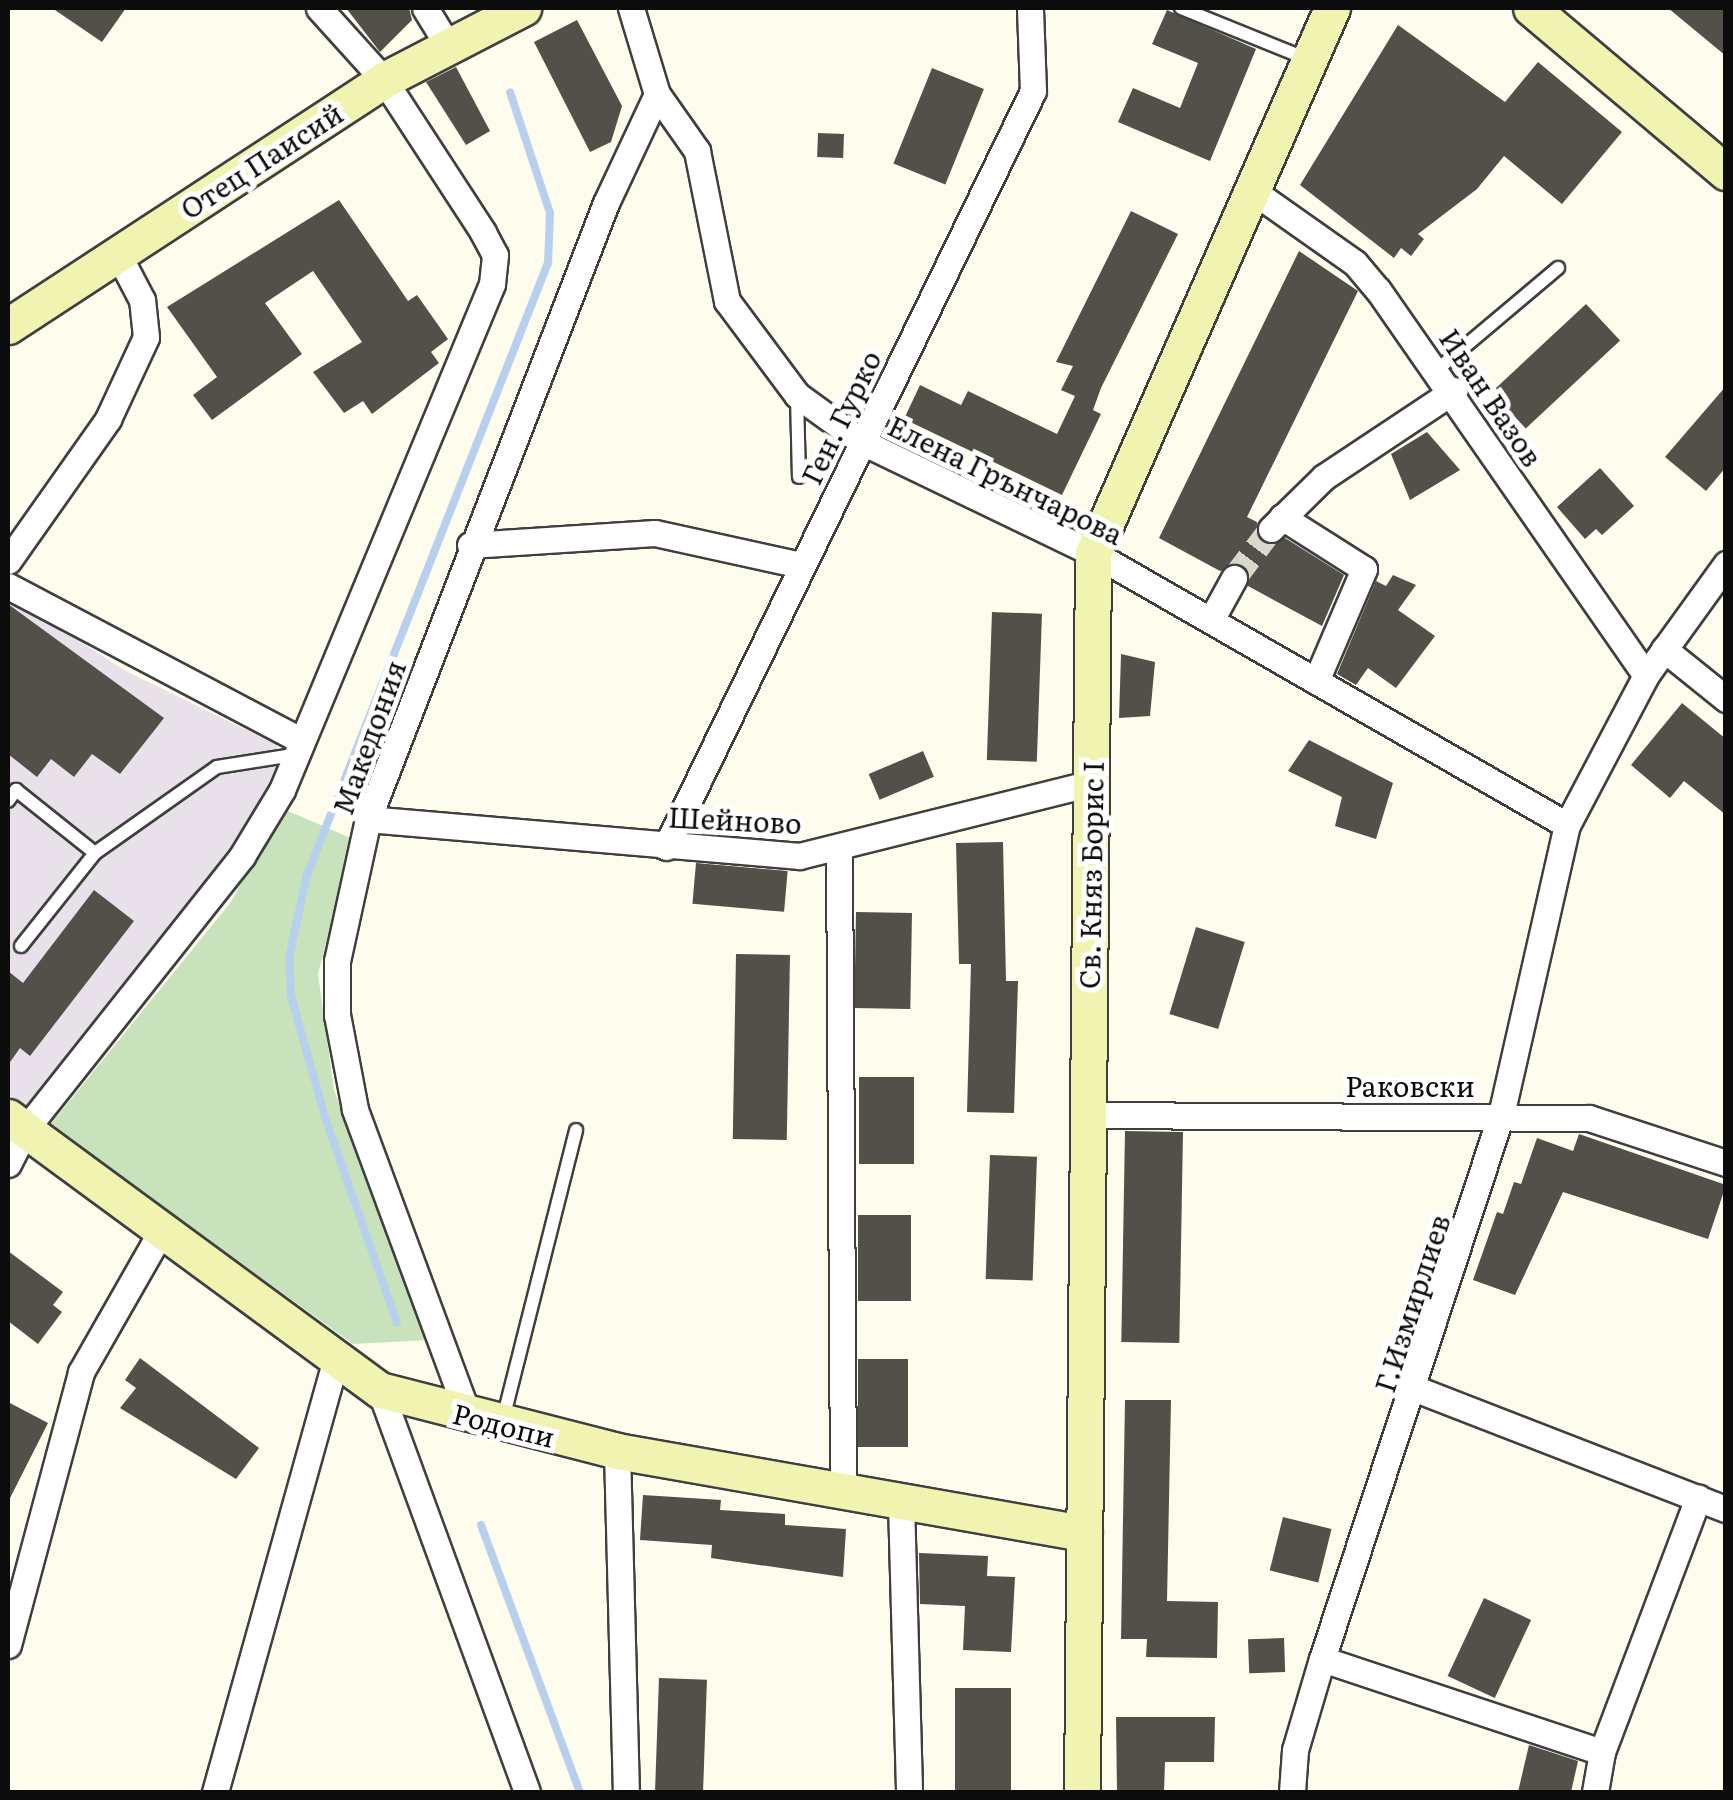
<!DOCTYPE html>
<html>
<head>
<meta charset="utf-8">
<style>
	body { margin:0 }
	#map { position:relative; width:1733px; height:1800px; overflow:hidden; background:#fdfced; font-family:Literata,serif }
	div>[style] { position:absolute }
	.industrial>* { inset:0; background:#e9e1e9 }
	.green>* { inset:0; background:#c8e2bb }
	.stream>* { height:8px; margin:-4px; padding:0 4px; transform-origin:4px; border-radius:4px; background:#b8d0ed }
	.building>* { inset:0; background:#534f49; transform-origin:0 0 }
	.street-tunnel>* { height:25px; margin-top:-12.5px; transform-origin:0; background:repeating-linear-gradient(90deg,#d9d8cb 0 25px,transparent 0 37px) }
	.roads { filter:drop-shadow(2px 0 #3f3f3f) drop-shadow(-2px 0 #3f3f3f) drop-shadow(0 2px #3f3f3f) drop-shadow(0 -2px #3f3f3f) }
	.lane>* { height:12px; margin:-6px; padding:0 6px; transform-origin:6px; border-radius:6px; background:#fff }
	.street>* { height:25px; margin:-12.5px; padding:0 12.5px; transform-origin:12.5px; border-radius:12.5px; background:#fff }
	.secondary>* { height:35px; margin:-17.5px; padding:0 17.5px; transform-origin:17.5px; border-radius:17.5px; background:#f0f4b0 }
	span { translate:-50% -50%; white-space:nowrap; text-align:center; line-height:1.15; -webkit-text-stroke:10px #fff; paint-order:stroke }
	.street-label { font-size:28px; color:#0c0c0c }
	.frame { position:absolute; inset:0; border:10px solid #0c0c0c; pointer-events:none }
</style>
</head>
<body>
<div id="map">
	<div class="industrial">
		<i style="clip-path:polygon(8px 596px,126px 671px,277px 745px,279px 768px,265px 808px,36px 1116px,8px 1094px)"></i>
	</div>
	<div class="green">
		<i style="clip-path:polygon(281px 808px,353px 839px,318px 974px,334px 1090px,429px 1340px,353px 1344px,50px 1125px,231px 902px)"></i>
	</div>
	<div class="stream">
		<i style="left:397px;top:1323px;width:218px;rotate:-109.3deg"></i>
		<i style="left:325px;top:1117px;width:126px;rotate:-105.7deg"></i>
		<i style="left:291px;top:996px;width:38px;rotate:-93deg"></i>
		<i style="left:289px;top:958px;width:85px;rotate:-77.8deg"></i>
		<i style="left:307px;top:875px;width:658px;rotate:-68.51deg"></i>
		<i style="left:548px;top:263px;width:50px;rotate:-87.7deg"></i>
		<i style="left:550px;top:213px;width:127px;rotate:-108.3deg"></i>
		<i style="left:481px;top:1525px;width:285px;rotate:69.7deg"></i>
	</div>
	<div class="building">
		<i style="clip-path:polygon(52px 8px,126px 8px,102px 42px)"></i>
		<i style="clip-path:polygon(346px 8px,409px 8px,412px 20px,380px 52px)"></i>
		<i style="clip-path:polygon(1668px 8px,1726px 8px,1726px 56px)"></i>
		<i style="clip-path:polygon(1167px 10px,1256px 49px,1210px 161px,1118px 122px,1133px 88px,1180px 108px,1198px 63px,1152px 44px)"></i>
		<i style="clip-path:polygon(577px 20px,622px 106px,611px 142px,590px 152px,534px 42px)"></i>
		<i style="clip-path:polygon(1398px 25px,1505px 102px,1538px 62px,1622px 132px,1562px 204px,1504px 156px,1477px 189px,1418px 234px,1424px 239px,1411px 256px,1401px 248px,1394px 258px,1300px 185px)"></i>
		<i style="clip-path:polygon(456px 67px,490px 131px,466px 145px,426px 82px)"></i>
		<i style="left:932px;top:68px;width:56px;height:103px;rotate:22deg"></i>
		<i style="left:818px;top:133px;width:26px;height:24px;rotate:2deg"></i>
		<i style="clip-path:polygon(339px 200px,408px 301px,417px 295px,448px 339px,431px 352px,439px 363px,372px 414px,363px 401px,344px 413px,313px 372px,362px 342px,313px 271px,265px 303px,302px 354px,212px 420px,193px 395px,217px 377px,167px 307px)"></i>
		<i style="clip-path:polygon(1131px 211px,1178px 234px,1101px 388px,1093px 410px,1101px 414px,1062px 495px,904px 419px,920px 385px,961px 405px,968px 391px,1057px 434px,1075px 396px,1061px 390px,1073px 366px,1056px 362px)"></i>
		<i style="clip-path:polygon(1299px 251px,1358px 291px,1247px 517px,1257px 522px,1260px 541px,1285px 538px,1344px 575px,1322px 626px,1248px 586px,1241px 563px,1220px 571px,1159px 538px)"></i>
		<i style="left:1586px;top:304px;width:50px;height:129px;rotate:47deg"></i>
		<i style="clip-path:polygon(1726px 386px,1726px 467px,1706px 491px,1665px 457px)"></i>
		<i style="clip-path:polygon(1427px 432px,1460px 470px,1410px 500px,1391px 454px)"></i>
		<i style="clip-path:polygon(1600px 468px,1634px 506px,1602px 535px,1596px 529px,1585px 539px,1557px 507px)"></i>
		<i style="clip-path:polygon(1393px 575px,1416px 585px,1398px 610px,1435px 636px,1396px 688px,1368px 668px,1356px 685px,1337px 674px,1376px 581px,1386px 586px)"></i>
		<i style="clip-path:polygon(8px 604px,164px 718px,120px 774px,92px 754px,74px 777px,51px 759px,37px 777px,8px 754px)"></i>
		<i style="left:992px;top:612px;width:50px;height:148px;rotate:2deg"></i>
		<i style="clip-path:polygon(1121px 654px,1155px 662px,1150px 716px,1119px 718px)"></i>
		<i style="clip-path:polygon(1682px 703px,1726px 739px,1726px 815px,1684px 781px,1670px 798px,1631px 765px)"></i>
		<i style="clip-path:polygon(1309px 740px,1393px 783px,1376px 839px,1335px 826px,1342px 797px,1288px 771px)"></i>
		<i style="left:923px;top:751px;width:28px;height:59px;rotate:67deg"></i>
		<i style="clip-path:polygon(1003px 842px,1006px 981px,1018px 981px,1014px 1113px,967px 1112px,971px 964px,959px 964px,956px 843px)"></i>
		<i style="left:696px;top:863px;width:92px;height:41px;rotate:5deg"></i>
		<i style="clip-path:polygon(94px 890px,134px 921px,30px 1056px,20px 1048px,8px 1065px,8px 971px,23px 983px)"></i>
		<i style="left:856px;top:912px;width:56px;height:96px;rotate:1deg"></i>
		<i style="left:1196px;top:927px;width:51px;height:91px;rotate:17deg"></i>
		<i style="left:736px;top:954px;width:54px;height:185px;rotate:1deg"></i>
		<i style="left:859px;top:1077px;width:55px;height:87px"></i>
		<i style="left:1125px;top:1131px;width:58px;height:211px;rotate:1deg"></i>
		<i style="clip-path:polygon(1579px 1134px,1726px 1185px,1708px 1239px,1563px 1192px,1515px 1295px,1473px 1280px,1497px 1212px,1503px 1214px,1514px 1182px,1521px 1184px,1537px 1138px,1573px 1151px)"></i>
		<i style="left:990px;top:1155px;width:47px;height:124px;rotate:2deg"></i>
		<i style="left:858px;top:1215px;width:53px;height:86px"></i>
		<i style="clip-path:polygon(8px 1251px,63px 1292px,53px 1305px,62px 1312px,38px 1344px,8px 1321px)"></i>
		<i style="clip-path:polygon(140px 1358px,259px 1448px,236px 1479px,120px 1408px,136px 1388px,125px 1380px)"></i>
		<i style="left:858px;top:1359px;width:50px;height:88px"></i>
		<i style="clip-path:polygon(1125px 1400px,1171px 1400px,1167px 1601px,1218px 1602px,1217px 1658px,1146px 1657px,1147px 1639px,1121px 1639px)"></i>
		<i style="clip-path:polygon(8px 1402px,48px 1423px,8px 1502px)"></i>
		<i style="clip-path:polygon(643px 1495px,721px 1500px,720px 1510px,785px 1514px,785px 1525px,846px 1529px,843px 1577px,711px 1558px,712px 1545px,640px 1540px)"></i>
		<i style="left:1283px;top:1517px;width:50px;height:55px;rotate:14deg"></i>
		<i style="clip-path:polygon(919px 1553px,988px 1556px,987px 1576px,1015px 1577px,1011px 1652px,963px 1650px,965px 1606px,920px 1604px)"></i>
		<i style="left:1484px;top:1598px;width:52px;height:86px;rotate:25deg"></i>
		<i style="left:1284px;top:1638px;width:34px;height:36px;rotate:88deg"></i>
		<i style="left:659px;top:1678px;width:48px;height:114px;rotate:2deg"></i>
		<i style="left:955px;top:1688px;width:56px;height:104px"></i>
		<i style="clip-path:polygon(1116px 1717px,1215px 1717px,1214px 1762px,1165px 1762px,1164px 1792px,1117px 1792px)"></i>
		<i style="clip-path:polygon(1529px 1745px,1578px 1761px,1571px 1792px,1518px 1792px)"></i>
	</div>
	<div class="street-tunnel">
		<i style="left:1234px;top:578px;width:61px;rotate:-52.9deg"></i>
	</div>
	<div class="roads">
		<div class="lane">
			<i style="left:1181px;top:8px;width:134px;rotate:22deg"></i>
			<i style="left:1438px;top:369px;width:157px;rotate:-40.1deg"></i>
			<i style="left:797px;top:397px;width:80px;rotate:88.6deg"></i>
			<i style="left:8px;top:801px;width:14px;rotate:-54deg"></i>
			<i style="left:16px;top:790px;width:101px;rotate:38.6deg"></i>
			<i style="left:95px;top:853px;width:149px;rotate:-35.2deg"></i>
			<i style="left:217px;top:767px;width:77px;rotate:-9deg"></i>
			<i style="left:21px;top:946px;width:119px;rotate:-51.5deg"></i>
			<i style="left:503px;top:1419px;width:298px;rotate:-75.8deg"></i>
		</div>
		<div class="street">
			<i style="left:425px;top:8px;width:46px;rotate:58.4deg"></i>
			<i style="left:631px;top:8px;width:90px;rotate:73.2deg"></i>
			<i style="left:657px;top:94px;width:70px;rotate:54.9deg"></i>
			<i style="left:697px;top:151px;width:153px;rotate:78.7deg"></i>
			<i style="left:727px;top:301px;width:117px;rotate:53.3deg"></i>
			<i style="left:797px;top:395px;width:80px;rotate:35.9deg"></i>
			<i style="left:862px;top:442px;width:256px;rotate:25.7deg"></i>
			<i style="left:1093px;top:553px;width:546px;rotate:29.85deg"></i>
			<i style="left:1250px;top:189px;width:128px;rotate:35.2deg"></i>
			<i style="left:1355px;top:263px;width:35px;rotate:50deg"></i>
			<i style="left:1378px;top:290px;width:469px;rotate:55.2deg"></i>
			<i style="left:1282px;top:517px;width:97px;rotate:32.4deg"></i>
			<i style="left:1364px;top:569px;width:122px;rotate:113.2deg"></i>
			<i style="left:1271px;top:529px;width:74px;rotate:-44.5deg"></i>
			<i style="left:1324px;top:477px;width:157px;rotate:-33.6deg"></i>
			<i style="left:470px;top:545px;width:185px;rotate:-3.7deg"></i>
			<i style="left:655px;top:533px;width:148px;rotate:12.4deg"></i>
			<i style="left:8px;top:561px;width:174px;rotate:-54.8deg"></i>
			<i style="left:108px;top:419px;width:90px;rotate:-65.1deg"></i>
			<i style="left:146px;top:337px;width:37px;rotate:-96deg"></i>
			<i style="left:142px;top:300px;width:52px;rotate:-117.6deg"></i>
			<i style="left:8px;top:586px;width:328px;rotate:27.8deg"></i>
			<i style="left:1211px;top:620px;width:48px;rotate:-61.3deg"></i>
			<i style="left:1664px;top:649px;width:80px;rotate:38.9deg"></i>
			<i style="left:368px;top:819px;width:433px;rotate:4.9deg"></i>
			<i style="left:799px;top:856px;width:301px;rotate:-14deg"></i>
			<i style="left:666px;top:847px;width:840px;rotate:-64.11deg"></i>
			<i style="left:1033px;top:91px;width:83px;rotate:-92.1deg"></i>
			<i style="left:839px;top:848px;width:644px;rotate:89.64deg"></i>
			<i style="left:1088px;top:1115px;width:501px;rotate:0.34deg"></i>
			<i style="left:1589px;top:1118px;width:144px;rotate:18.2deg"></i>
			<i style="left:8px;top:1164px;width:38px;rotate:-63deg"></i>
			<i style="left:25px;top:1130px;width:350px;rotate:-51.6deg"></i>
			<i style="left:242px;top:856px;width:77px;rotate:-58.8deg"></i>
			<i style="left:282px;top:790px;width:548px;rotate:-67.46deg"></i>
			<i style="left:492px;top:284px;width:29px;rotate:-84deg"></i>
			<i style="left:495px;top:255px;width:26px;rotate:-118deg"></i>
			<i style="left:483px;top:232px;width:181px;rotate:-123.1deg"></i>
			<i style="left:384px;top:80px;width:97px;rotate:-132.1deg"></i>
			<i style="left:1416px;top:1389px;width:332px;rotate:21.2deg"></i>
			<i style="left:380px;top:1390px;width:428px;rotate:69.9deg"></i>
			<i style="left:469px;top:1418px;width:329px;rotate:-110.3deg"></i>
			<i style="left:355px;top:1109px;width:96px;rotate:-100.8deg"></i>
			<i style="left:337px;top:1015px;width:54px;rotate:-90deg"></i>
			<i style="left:337px;top:961px;width:145px;rotate:-77.7deg"></i>
			<i style="left:368px;top:819px;width:660px;rotate:-68.88deg"></i>
			<i style="left:606px;top:203px;width:120px;rotate:-64.9deg"></i>
			<i style="left:617px;top:1451px;width:341px;rotate:88.5deg"></i>
			<i style="left:901px;top:1503px;width:289px;rotate:88.4deg"></i>
			<i style="left:8px;top:1645px;width:283px;rotate:-75deg"></i>
			<i style="left:81px;top:1372px;width:161px;rotate:-60.3deg"></i>
			<i style="left:1322px;top:1659px;width:295px;rotate:18.4deg"></i>
			<i style="left:215px;top:1792px;width:446px;rotate:-74.4deg"></i>
			<i style="left:1292px;top:1792px;width:42px;rotate:-85.9deg"></i>
			<i style="left:1295px;top:1750px;width:95px;rotate:-73.5deg"></i>
			<i style="left:1322px;top:1659px;width:573px;rotate:-71.79deg"></i>
			<i style="left:1501px;top:1115px;width:297px;rotate:-77.2deg"></i>
			<i style="left:1567px;top:825px;width:170px;rotate:-62.2deg"></i>
			<i style="left:1646px;top:675px;width:137px;rotate:-54.2deg"></i>
			<i style="left:1595px;top:1792px;width:41px;rotate:-80.1deg"></i>
			<i style="left:1602px;top:1752px;width:272px;rotate:-69.3deg"></i>
		</div>
		<div class="secondary">
			<i style="left:1531px;top:8px;width:255px;rotate:40.1deg"></i>
			<i style="left:8px;top:326px;width:449px;rotate:-33.2deg"></i>
			<i style="left:384px;top:80px;width:157px;rotate:-27.4deg"></i>
			<i style="left:8px;top:1117px;width:461px;rotate:36.3deg"></i>
			<i style="left:380px;top:1390px;width:245px;rotate:14.4deg"></i>
			<i style="left:617px;top:1451px;width:474px;rotate:10deg"></i>
			<i style="left:1082px;top:1792px;width:1239px;rotate:-89.49deg"></i>
			<i style="left:1093px;top:553px;width:595px;rotate:-66.32deg"></i>
		</div>
	</div>
	<div class="street-label">
		<span style="left:261px;top:160px;rotate:-33deg">Отец Паисий</span>
		<span style="left:1492px;top:397px;rotate:56deg">Иван Вазов</span>
		<span style="left:840px;top:417px;rotate:-64deg">Ген. Гурко</span>
		<span style="left:1006px;top:479px;rotate:26deg">Елена Грънчарова</span>
		<span style="left:368px;top:737px;rotate:-70deg">Македония</span>
		<span style="left:735px;top:819px;rotate:3deg">Шейново</span>
		<span style="left:1090px;top:875px;rotate:-89deg">Св. Княз Борис I</span>
		<span style="left:1410px;top:1085px">Раковски</span>
		<span style="left:1411px;top:1303px;rotate:-72deg">Г.Измирлиев</span>
		<span style="left:504px;top:1424px;rotate:14deg">Родопи</span>
	</div>
	<div class="frame"></div>
</div>
</body>
</html>
